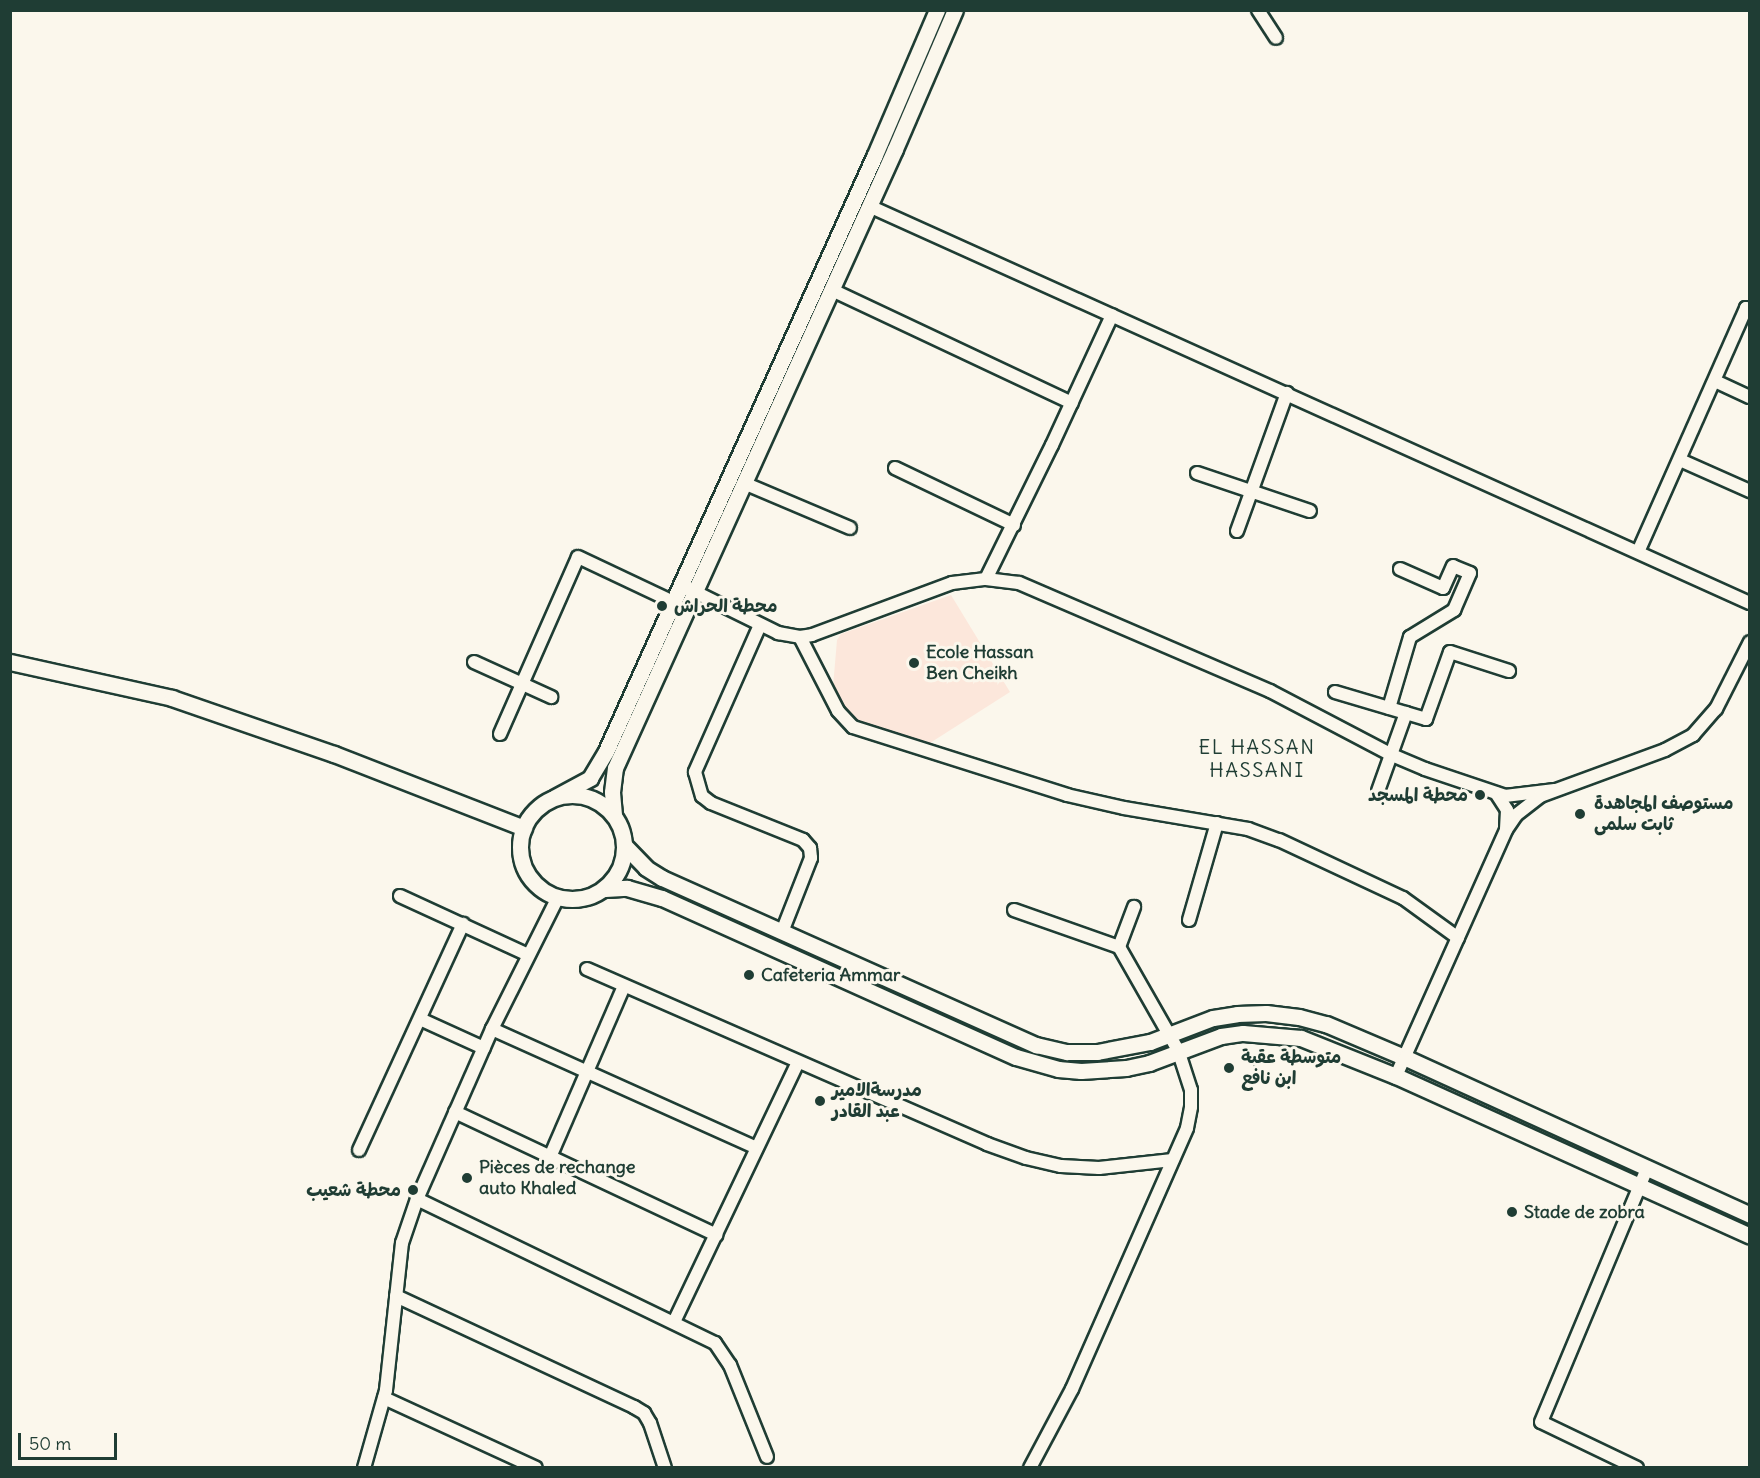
<!DOCTYPE html>
<html>
<head>
<meta charset="utf-8">
<style>
	body { margin:0 }
	#map { position:relative; width:1760px; height:1478px; overflow:hidden; background:#fbf7ec; font-family:Delius,"Playpen Sans Arabic",sans-serif }
	div>[style] { position:absolute }
	.built>* { inset:0; background:#fce7db }
	.roads { filter:drop-shadow(2px 0 #1f3d34) drop-shadow(-2px 0 #1f3d34) drop-shadow(0 2px #1f3d34) drop-shadow(0 -2px #1f3d34) }
	.minor>* { height:12px; margin:-6px; padding:0 6px; transform-origin:6px; border-radius:6px; background:#fbf7ec }
	.tertiary>* { height:15px; margin:-7.5px; padding:0 7.5px; transform-origin:7.5px; border-radius:7.5px; background:#fbf7ec }
	.tertiary>.ring { margin:-7.5px; padding:0; box-sizing:content-box; background:none; border:15px solid #fbf7ec; border-radius:50% }
	.dots>* { width:16px; height:16px; translate:-50% -50%; box-sizing:border-box; border:3px solid #fbf7ec; border-radius:50% }
	span { translate:-50% -50%; white-space:nowrap; text-align:center; line-height:1.15; -webkit-text-stroke:6px #fbf7ec; paint-order:stroke }
	.poi-label { font-size:18px; color:#1f3d34; font-weight:700 }
	.left { translate:0 -50%; text-align:left }
	.right { translate:-100% -50%; text-align:right }
	.neighbourhood-label { font-size:20px; color:#1f3d34; letter-spacing:1.5px }
	.frame { position:absolute; inset:0; border:12px solid #1f3d34; pointer-events:none }
	.scale { position:absolute; left:18px; top:1433px; width:99px; height:27px; box-sizing:border-box; border:3px solid #1f3d34; border-top:0; padding-left:8px; font-size:18px; line-height:21px; white-space:nowrap; color:#1f3d34; -webkit-text-stroke:4px #fbf7ec; paint-order:stroke }
</style>
</head>
<body>
<div id="map">
	<div class="built">
		<i style="clip-path:polygon(951px 595px,1010px 692px,930px 743px,850px 718px,833px 687px,837px 640px,841px 634px)"></i>
	</div>
	<div class="roads">
		<div class="minor">
			<i style="left:1258px;top:10px;width:33px;rotate:57deg"></i>
			<i style="left:869px;top:206px;width:966px;rotate:24.26deg"></i>
			<i style="left:832px;top:290px;width:265px;rotate:25.2deg"></i>
			<i style="left:1715px;top:381px;width:38px;rotate:25deg"></i>
			<i style="left:1680px;top:460px;width:77px;rotate:23.9deg"></i>
			<i style="left:895px;top:468px;width:132px;rotate:25.6deg"></i>
			<i style="left:1197px;top:473px;width:119px;rotate:18.6deg"></i>
			<i style="left:744px;top:483px;width:115px;rotate:23deg"></i>
			<i style="left:1237px;top:531px;width:147px;rotate:-70.1deg"></i>
			<i style="left:1638px;top:552px;width:267px;rotate:-66.1deg"></i>
			<i style="left:1746px;top:308px;width:4px;rotate:14deg"></i>
			<i style="left:986px;top:579px;width:149px;rotate:-63.8deg"></i>
			<i style="left:1052px;top:445px;width:143px;rotate:-65.2deg"></i>
			<i style="left:687px;top:588px;width:102px;rotate:26.3deg"></i>
			<i style="left:778px;top:633px;width:22px;rotate:10deg"></i>
			<i style="left:800px;top:637px;width:12px;rotate:-9deg"></i>
			<i style="left:812px;top:635px;width:149px;rotate:-20.4deg"></i>
			<i style="left:952px;top:583px;width:34px;rotate:-7deg"></i>
			<i style="left:986px;top:579px;width:33px;rotate:7deg"></i>
			<i style="left:1019px;top:583px;width:273px;rotate:23.3deg"></i>
			<i style="left:1270px;top:691px;width:138px;rotate:27.7deg"></i>
			<i style="left:1392px;top:755px;width:36px;rotate:23deg"></i>
			<i style="left:1425px;top:769px;width:84px;rotate:18.6deg"></i>
			<i style="left:1505px;top:796px;width:50px;rotate:-6.8deg"></i>
			<i style="left:760px;top:625px;width:161px;rotate:113.9deg"></i>
			<i style="left:695px;top:772px;width:25px;rotate:74deg"></i>
			<i style="left:702px;top:796px;width:11px;rotate:38deg"></i>
			<i style="left:711px;top:803px;width:99px;rotate:21.9deg"></i>
			<i style="left:803px;top:840px;width:11px;rotate:49deg"></i>
			<i style="left:810px;top:848px;width:10px;rotate:84deg"></i>
			<i style="left:811px;top:858px;width:79px;rotate:111.4deg"></i>
			<i style="left:800px;top:637px;width:83px;rotate:62.8deg"></i>
			<i style="left:838px;top:711px;width:22px;rotate:47deg"></i>
			<i style="left:853px;top:727px;width:225px;rotate:17.6deg"></i>
			<i style="left:1067px;top:795px;width:58px;rotate:12.8deg"></i>
			<i style="left:1124px;top:808px;width:126px;rotate:9.6deg"></i>
			<i style="left:1248px;top:829px;width:33px;rotate:20deg"></i>
			<i style="left:1279px;top:840px;width:137px;rotate:25.1deg"></i>
			<i style="left:1403px;top:898px;width:68px;rotate:36deg"></i>
			<i style="left:474px;top:662px;width:85px;rotate:24.4deg"></i>
			<i style="left:1335px;top:692px;width:95px;rotate:16.5deg"></i>
			<i style="left:1426px;top:719px;width:71px;rotate:-70.3deg"></i>
			<i style="left:1450px;top:652px;width:62px;rotate:17.9deg"></i>
			<i style="left:1389px;top:708px;width:74px;rotate:-73.5deg"></i>
			<i style="left:1410px;top:637px;width:52px;rotate:-31.5deg"></i>
			<i style="left:1454px;top:610px;width:40px;rotate:-66.6deg"></i>
			<i style="left:1470px;top:573px;width:18px;rotate:-158deg"></i>
			<i style="left:1453px;top:566px;width:24px;rotate:114deg"></i>
			<i style="left:1443px;top:588px;width:47px;rotate:-156.2deg"></i>
			<i style="left:500px;top:734px;width:193px;rotate:-66.2deg"></i>
			<i style="left:578px;top:557px;width:105px;rotate:25.3deg"></i>
			<i style="left:1378px;top:791px;width:83px;rotate:-70.3deg"></i>
			<i style="left:1496px;top:793px;width:20px;rotate:57deg"></i>
			<i style="left:1507px;top:810px;width:18px;rotate:93deg"></i>
			<i style="left:400px;top:896px;width:141px;rotate:24.7deg"></i>
			<i style="left:1014px;top:910px;width:111px;rotate:19.4deg"></i>
			<i style="left:1119px;top:947px;width:43px;rotate:-69.4deg"></i>
			<i style="left:1189px;top:920px;width:101px;rotate:-73.9deg"></i>
			<i style="left:587px;top:969px;width:437px;rotate:23.6deg"></i>
			<i style="left:987px;top:1144px;width:41px;rotate:19.7deg"></i>
			<i style="left:1026px;top:1158px;width:36px;rotate:13deg"></i>
			<i style="left:1061px;top:1166px;width:38px;rotate:3deg"></i>
			<i style="left:1099px;top:1168px;width:74px;rotate:-6.2deg"></i>
			<i style="left:420px;top:1019px;width:70px;rotate:24.4deg"></i>
			<i style="left:492px;top:1029px;width:290px;rotate:24.2deg"></i>
			<i style="left:1396px;top:1076px;width:269px;rotate:-65.9deg"></i>
			<i style="left:1506px;top:830px;width:18px;rotate:-56deg"></i>
			<i style="left:1516px;top:815px;width:31px;rotate:-38deg"></i>
			<i style="left:1540px;top:796px;width:133px;rotate:-20.2deg"></i>
			<i style="left:1665px;top:750px;width:32px;rotate:-28deg"></i>
			<i style="left:1693px;top:735px;width:35px;rotate:-49deg"></i>
			<i style="left:1716px;top:709px;width:75px;rotate:-63.1deg"></i>
			<i style="left:455px;top:1112px;width:289px;rotate:25.2deg"></i>
			<i style="left:359px;top:1150px;width:249px;rotate:-65.3deg"></i>
			<i style="left:550px;top:1157px;width:186px;rotate:-66.6deg"></i>
			<i style="left:417px;top:1199px;width:331px;rotate:25.8deg"></i>
			<i style="left:715px;top:1343px;width:27px;rotate:56deg"></i>
			<i style="left:730px;top:1365px;width:99px;rotate:68.1deg"></i>
			<i style="left:396px;top:1296px;width:263px;rotate:25deg"></i>
			<i style="left:634px;top:1407px;width:12px;rotate:31deg"></i>
			<i style="left:644px;top:1413px;width:12px;rotate:59deg"></i>
			<i style="left:650px;top:1423px;width:47px;rotate:71.6deg"></i>
			<i style="left:674px;top:1322px;width:288px;rotate:-64.5deg"></i>
			<i style="left:384px;top:1398px;width:167px;rotate:24.7deg"></i>
			<i style="left:364px;top:1468px;width:81px;rotate:-74.2deg"></i>
			<i style="left:386px;top:1390px;width:148px;rotate:-83.8deg"></i>
			<i style="left:402px;top:1243px;width:46px;rotate:-71.2deg"></i>
			<i style="left:417px;top:1199px;width:186px;rotate:-66.2deg"></i>
			<i style="left:492px;top:1029px;width:148px;rotate:-63.4deg"></i>
			<i style="left:1030px;top:1468px;width:89px;rotate:-62deg"></i>
			<i style="left:1072px;top:1389px;width:285px;rotate:-66.2deg"></i>
			<i style="left:1187px;top:1128px;width:21px;rotate:-79deg"></i>
			<i style="left:1191px;top:1107px;width:17px;rotate:-90deg"></i>
			<i style="left:1191px;top:1090px;width:40px;rotate:-108deg"></i>
			<i style="left:1179px;top:1052px;width:121px;rotate:-119.7deg"></i>
			<i style="left:1637px;top:1468px;width:106px;rotate:-154.4deg"></i>
			<i style="left:1541px;top:1422px;width:275px;rotate:-67.3deg"></i>
		</div>
		<div class="tertiary">
			<i style="left:10px;top:662px;width:166px;rotate:12.5deg"></i>
			<i style="left:172px;top:698px;width:171px;rotate:19.1deg"></i>
			<i style="left:334px;top:754px;width:204px;rotate:21.3deg"></i>
			<i class="ring" style="left:520px;top:795px;width:89px;height:89px"></i>
			<i style="left:555px;top:797px;width:40px;rotate:-28deg"></i>
			<i style="left:590px;top:778px;width:31px;rotate:-59deg"></i>
			<i style="left:606px;top:751px;width:652px;rotate:-65.72deg"></i>
			<i style="left:874px;top:157px;width:160px;rotate:-66.8deg"></i>
			<i style="left:614px;top:815px;width:23px;rotate:-95deg"></i>
			<i style="left:612px;top:792px;width:24px;rotate:-83deg"></i>
			<i style="left:615px;top:768px;width:679px;rotate:-65.66deg"></i>
			<i style="left:895px;top:149px;width:151px;rotate:-66.7deg"></i>
			<i style="left:625px;top:846px;width:30px;rotate:46deg"></i>
			<i style="left:646px;top:868px;width:19px;rotate:32deg"></i>
			<i style="left:662px;top:878px;width:410px;rotate:24.1deg"></i>
			<i style="left:1036px;top:1045px;width:32px;rotate:13deg"></i>
			<i style="left:1067px;top:1052px;width:30px"></i>
			<i style="left:1097px;top:1052px;width:54px;rotate:-10.7deg"></i>
			<i style="left:1150px;top:1042px;width:67px;rotate:-20.9deg"></i>
			<i style="left:1213px;top:1018px;width:24px;rotate:-9deg"></i>
			<i style="left:1237px;top:1014px;width:29px;rotate:-2deg"></i>
			<i style="left:1266px;top:1013px;width:33px;rotate:7deg"></i>
			<i style="left:1299px;top:1017px;width:28px;rotate:15deg"></i>
			<i style="left:1326px;top:1024px;width:87px;rotate:23deg"></i>
			<i style="left:1406px;top:1058px;width:378px;rotate:24.5deg"></i>
			<i style="left:605px;top:889px;width:22px;rotate:-3deg"></i>
			<i style="left:627px;top:888px;width:36px;rotate:16deg"></i>
			<i style="left:662px;top:898px;width:388px;rotate:24.2deg"></i>
			<i style="left:1016px;top:1057px;width:44px;rotate:15.9deg"></i>
			<i style="left:1058px;top:1069px;width:23px;rotate:5deg"></i>
			<i style="left:1081px;top:1071px;width:45px;rotate:-3.8deg"></i>
			<i style="left:1126px;top:1068px;width:24px;rotate:-12deg"></i>
			<i style="left:1149px;top:1063px;width:77px;rotate:-20.6deg"></i>
			<i style="left:1221px;top:1036px;width:22px;rotate:-8deg"></i>
			<i style="left:1243px;top:1033px;width:58px;rotate:4.9deg"></i>
			<i style="left:1301px;top:1038px;width:102px;rotate:21.8deg"></i>
			<i style="left:1396px;top:1076px;width:388px;rotate:24.3deg"></i>
		</div>
	</div>
	<div class="dots">
		<i style="left:662px;top:606px;background:#1f3d34"></i>
		<i style="left:914px;top:663px;background:#1f3d34"></i>
		<i style="left:1480px;top:795px;background:#1f3d34"></i>
		<i style="left:1580px;top:814px;background:#1f3d34"></i>
		<i style="left:749px;top:975px;background:#1f3d34"></i>
		<i style="left:1229px;top:1068px;background:#1f3d34"></i>
		<i style="left:820px;top:1101px;background:#1f3d34"></i>
		<i style="left:467px;top:1178px;background:#1f3d34"></i>
		<i style="left:413px;top:1190px;background:#1f3d34"></i>
		<i style="left:1512px;top:1212px;background:#1f3d34"></i>
	</div>
	<div class="poi-label">
		<span class="left" style="left:674px;top:606px">محطة الحراش</span>
		<span class="left" style="left:926px;top:663px">Ecole Hassan<br>Ben Cheikh</span>
		<span class="right" style="left:1468px;top:795px">محطة المسجد</span>
		<span class="left" style="left:1594px;top:814px">مستوصف المجاهدة<br>ثابت سلمى</span>
		<span class="left" style="left:761px;top:975px">Cafeteria Ammar</span>
		<span class="left" style="left:1241px;top:1068px">متوسطة عقبة<br>ابن نافع</span>
		<span class="left" style="left:832px;top:1101px">مدرسةالامير<br>عبد القادر</span>
		<span class="left" style="left:479px;top:1178px">Pièces de rechange<br>auto Khaled</span>
		<span class="right" style="left:401px;top:1190px">محطة شعيب</span>
		<span class="left" style="left:1524px;top:1212px">Stade de zobra</span>
	</div>
	<div class="neighbourhood-label">
		<span style="left:1257px;top:758px">EL HASSAN<br>HASSANI</span>
	</div>
	<div class="frame"></div>
	<div class="scale">50 m</div>
</div>
</body>
</html>
